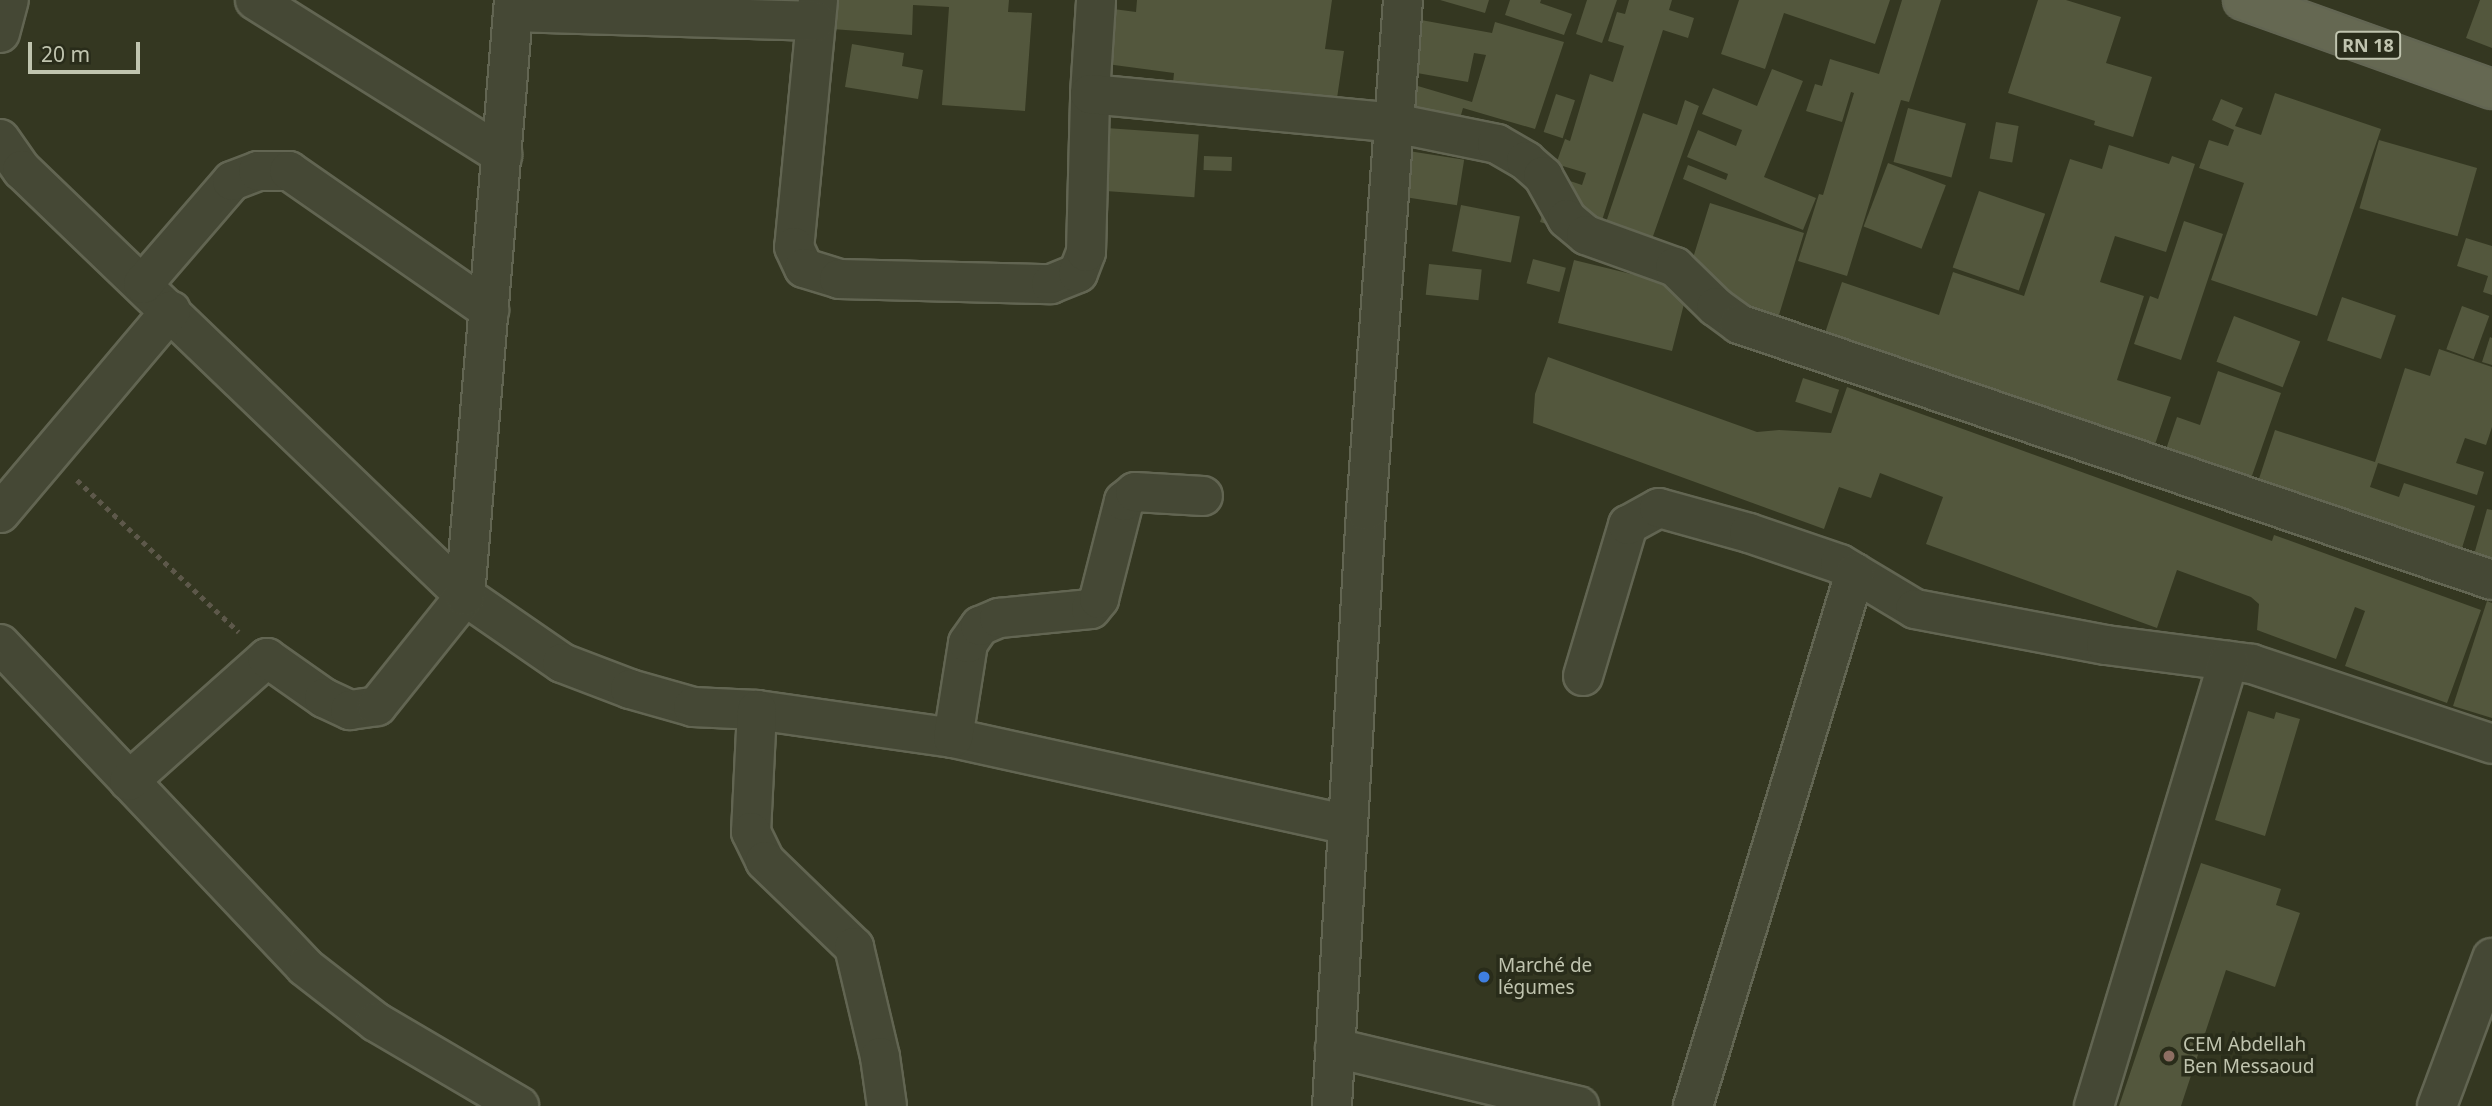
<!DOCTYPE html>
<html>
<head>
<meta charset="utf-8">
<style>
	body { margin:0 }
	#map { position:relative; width:2492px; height:1106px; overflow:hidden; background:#343721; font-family:"Noto Sans",sans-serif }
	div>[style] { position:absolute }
	.building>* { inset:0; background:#53573d; transform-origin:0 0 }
	.path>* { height:4.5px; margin-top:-2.25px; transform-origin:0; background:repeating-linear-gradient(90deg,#5d584a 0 5px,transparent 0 10px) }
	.roads { filter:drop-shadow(2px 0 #626552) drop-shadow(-2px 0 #626552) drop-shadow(0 2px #626552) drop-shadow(0 -2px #626552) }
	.minor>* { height:38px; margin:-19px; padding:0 19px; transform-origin:19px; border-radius:19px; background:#454835 }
	.major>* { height:38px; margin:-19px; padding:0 19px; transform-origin:19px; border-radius:19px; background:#656852 }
	.dots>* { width:19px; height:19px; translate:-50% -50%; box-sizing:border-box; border:4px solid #292c1a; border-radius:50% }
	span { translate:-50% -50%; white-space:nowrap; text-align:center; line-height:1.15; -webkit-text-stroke:7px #292c1a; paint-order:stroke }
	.shield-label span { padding:2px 5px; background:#292c1a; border:2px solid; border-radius:5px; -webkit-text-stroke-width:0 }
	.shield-label { font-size:18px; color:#c0c4af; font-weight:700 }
	.poi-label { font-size:19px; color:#c0c4af }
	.left { translate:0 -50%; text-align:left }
	.scale { position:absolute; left:28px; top:42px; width:112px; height:32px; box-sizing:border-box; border:4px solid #c0c4af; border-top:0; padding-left:9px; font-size:21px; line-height:24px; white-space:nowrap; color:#c0c4af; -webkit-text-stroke:5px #292c1a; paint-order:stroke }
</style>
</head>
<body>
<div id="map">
	<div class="building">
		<i style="clip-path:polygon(821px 0,1009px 0,1008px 12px,1032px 13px,1025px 111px,942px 105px,949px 7px,913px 5px,912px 35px,819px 28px)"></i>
		<i style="clip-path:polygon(1137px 0,1332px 0,1325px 49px,1344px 51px,1336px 105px,1173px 83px,1174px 73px,1099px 63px,1106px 8px,1136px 12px)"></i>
		<i style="clip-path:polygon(1440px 0,1489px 0,1485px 13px)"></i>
		<i style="clip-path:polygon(1510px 0,1541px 0,1540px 3px,1572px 14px,1564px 35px,1505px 15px)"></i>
		<i style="clip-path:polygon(1587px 0,1617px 0,1602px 43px,1576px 34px)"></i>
		<i style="clip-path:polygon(1629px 0,1672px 0,1669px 10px,1694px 18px,1688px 38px,1663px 30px,1596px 239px,1540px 222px,1555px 176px,1582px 185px,1586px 173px,1556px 164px,1565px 139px,1570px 141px,1590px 74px,1613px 82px,1624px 46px,1608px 41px,1617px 12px,1625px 14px)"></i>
		<i style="clip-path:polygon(1739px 0,1890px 0,1875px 44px,1784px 13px,1765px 69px,1721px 54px)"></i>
		<i style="clip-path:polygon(1902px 0,1941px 0,1909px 102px,1901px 100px,1847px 276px,1798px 261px,1819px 194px,1823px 195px,1854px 93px,1851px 92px,1842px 122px,1806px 111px,1815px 84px,1822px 86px,1830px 59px,1879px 74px)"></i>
		<i style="clip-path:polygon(2038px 0,2066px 0,2121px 17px,2106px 63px,2152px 77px,2133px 137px,2094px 125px,2095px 121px,2008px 93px)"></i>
		<i style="clip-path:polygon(2480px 0,2492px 0,2492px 48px,2466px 38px)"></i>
		<i style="clip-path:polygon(1410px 18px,1492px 33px,1495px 22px,1564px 42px,1535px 129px,1463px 108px,1455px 136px,1401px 120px,1411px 84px,1472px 102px,1486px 55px,1474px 53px,1468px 82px,1400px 70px)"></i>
		<i style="clip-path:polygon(852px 44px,904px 53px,902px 66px,923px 70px,918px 99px,845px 87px)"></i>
		<i style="clip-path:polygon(1772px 69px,1803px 81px,1764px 177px,1816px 198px,1803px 230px,1683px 179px,1688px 165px,1726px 180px,1728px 174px,1687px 157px,1698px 130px,1736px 146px,1742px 130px,1702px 114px,1713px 88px,1757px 106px)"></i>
		<i style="clip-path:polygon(2275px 93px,2381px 129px,2317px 316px,2211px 280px,2244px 183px,2199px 168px,2209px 140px,2228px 146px,2234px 130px,2212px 120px,2221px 99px,2243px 108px,2235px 126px,2261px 135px)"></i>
		<i style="left:1556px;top:94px;width:20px;height:40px;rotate:18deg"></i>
		<i style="clip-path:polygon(1685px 100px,1699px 106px,1646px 256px,1600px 240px,1643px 113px,1677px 125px)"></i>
		<i style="left:1908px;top:108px;width:60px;height:56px;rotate:15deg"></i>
		<i style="left:1996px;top:122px;width:23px;height:37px;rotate:10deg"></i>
		<i style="left:1092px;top:127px;width:107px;height:63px;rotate:4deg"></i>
		<i style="left:2379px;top:140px;width:102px;height:71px;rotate:16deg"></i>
		<i style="clip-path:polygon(2109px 145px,2169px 164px,2172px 156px,2195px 164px,2166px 252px,2115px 236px,2100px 282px,2144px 296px,2117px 380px,2171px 397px,2151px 456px,1820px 348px,1842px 282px,1939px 315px,1953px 272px,2024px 296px,2070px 159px,2102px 169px)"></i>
		<i style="left:1396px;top:149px;width:69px;height:46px;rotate:9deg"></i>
		<i style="left:1204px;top:156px;width:28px;height:14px;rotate:2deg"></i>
		<i style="left:1888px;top:163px;width:62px;height:68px;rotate:21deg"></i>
		<i style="left:1979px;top:191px;width:70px;height:81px;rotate:19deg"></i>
		<i style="clip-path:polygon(1710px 203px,1804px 233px,1775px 328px,1685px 300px,1672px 351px,1558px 323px,1574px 260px,1684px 287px)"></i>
		<i style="left:1461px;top:205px;width:60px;height:47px;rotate:11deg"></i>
		<i style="clip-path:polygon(2184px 221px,2223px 234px,2181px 360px,2134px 344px,2150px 296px,2158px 299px)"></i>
		<i style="clip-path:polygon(2466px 238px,2492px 246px,2492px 295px,2483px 292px,2488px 276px,2457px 266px)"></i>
		<i style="left:1533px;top:259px;width:34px;height:25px;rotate:15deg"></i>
		<i style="left:1429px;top:264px;width:53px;height:31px;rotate:6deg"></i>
		<i style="left:2342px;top:297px;width:57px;height:46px;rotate:19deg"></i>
		<i style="left:2462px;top:306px;width:29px;height:46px;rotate:20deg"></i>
		<i style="left:2234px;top:316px;width:71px;height:49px;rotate:21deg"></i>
		<i style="clip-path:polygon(2490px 337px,2492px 338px,2492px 365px,2482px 362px)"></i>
		<i style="clip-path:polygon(2439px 349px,2492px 367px,2492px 427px,2486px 445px,2465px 438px,2456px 463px,2484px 472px,2477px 495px,2378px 463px,2370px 487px,2399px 497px,2404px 483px,2475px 506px,2458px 561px,2254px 494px,2275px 430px,2375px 462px,2405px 368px,2430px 376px)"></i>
		<i style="clip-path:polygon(1548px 357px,1757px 432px,1779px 430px,1831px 433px,1847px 387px,2272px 541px,2274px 535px,2481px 610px,2447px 703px,2345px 666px,2365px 611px,2355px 607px,2336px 659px,2257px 630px,2259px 604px,2251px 597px,2177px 570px,2157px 628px,1926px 544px,1943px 497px,1880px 473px,1871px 498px,1839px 487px,1824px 529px,1533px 423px,1535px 394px)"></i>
		<i style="clip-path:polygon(2218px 371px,2281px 393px,2247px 490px,2162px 461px,2177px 417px,2200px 425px)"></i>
		<i style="left:1803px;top:378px;width:38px;height:25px;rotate:18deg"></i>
		<i style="clip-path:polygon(2487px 509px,2492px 510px,2492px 571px,2471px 565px)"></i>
		<i style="clip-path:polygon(2487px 601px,2492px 603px,2492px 718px,2453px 706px)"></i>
		<i style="clip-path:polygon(2248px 711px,2274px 719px,2276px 712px,2300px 719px,2265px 836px,2215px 820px)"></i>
		<i style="clip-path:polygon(2201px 863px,2281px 889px,2276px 905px,2300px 913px,2275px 987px,2226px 970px,2181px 1106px,2119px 1106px)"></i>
	</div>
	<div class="path">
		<i style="left:77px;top:480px;width:222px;rotate:43.2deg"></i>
	</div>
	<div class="roads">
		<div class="minor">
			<i style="left:255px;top:0;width:292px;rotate:32.1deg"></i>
			<i style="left:818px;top:0;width:248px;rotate:95.5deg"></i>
			<i style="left:794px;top:247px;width:23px;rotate:65deg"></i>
			<i style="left:804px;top:268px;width:37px;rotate:17deg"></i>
			<i style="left:839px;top:279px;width:212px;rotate:1.4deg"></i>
			<i style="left:1051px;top:284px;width:29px;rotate:-22deg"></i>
			<i style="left:1078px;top:273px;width:22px;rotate:-69deg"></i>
			<i style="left:1086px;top:252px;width:158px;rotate:-88.5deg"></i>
			<i style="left:1090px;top:94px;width:94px;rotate:-86.3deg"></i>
			<i style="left:513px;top:12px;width:303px;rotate:1.7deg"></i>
			<i style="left:0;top:33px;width:34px;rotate:-75deg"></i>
			<i style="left:1090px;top:94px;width:305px;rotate:5.4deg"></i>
			<i style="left:1394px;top:123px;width:105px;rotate:11.5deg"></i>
			<i style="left:1497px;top:144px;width:34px;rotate:30deg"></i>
			<i style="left:1526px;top:161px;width:23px;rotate:41deg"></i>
			<i style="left:1543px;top:176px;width:49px;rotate:60.8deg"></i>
			<i style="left:1567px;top:219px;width:25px;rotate:40deg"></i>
			<i style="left:1586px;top:235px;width:95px;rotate:19.8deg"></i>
			<i style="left:1675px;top:267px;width:57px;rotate:44.3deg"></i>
			<i style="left:1716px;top:307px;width:29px;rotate:36deg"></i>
			<i style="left:1739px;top:324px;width:795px;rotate:18.78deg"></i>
			<i style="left:0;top:139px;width:38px;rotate:55deg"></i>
			<i style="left:22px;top:170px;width:615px;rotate:43.88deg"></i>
			<i style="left:465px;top:596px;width:118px;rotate:34.6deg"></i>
			<i style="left:562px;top:663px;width:73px;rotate:20.9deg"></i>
			<i style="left:630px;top:689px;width:66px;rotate:15.9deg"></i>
			<i style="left:693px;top:707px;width:64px;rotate:2.7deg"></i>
			<i style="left:757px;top:710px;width:198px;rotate:8.1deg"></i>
			<i style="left:953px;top:738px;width:404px;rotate:12.4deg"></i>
			<i style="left:143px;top:284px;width:136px;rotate:-49.2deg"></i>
			<i style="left:232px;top:181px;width:28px;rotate:-21deg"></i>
			<i style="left:258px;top:171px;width:31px"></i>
			<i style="left:289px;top:171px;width:244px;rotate:34.8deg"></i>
			<i style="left:0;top:513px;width:265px;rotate:-49.8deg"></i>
			<i style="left:0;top:644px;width:444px;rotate:46.6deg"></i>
			<i style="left:305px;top:967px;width:90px;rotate:37.8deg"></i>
			<i style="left:376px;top:1022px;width:166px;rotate:30.4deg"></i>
			<i style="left:1583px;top:676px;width:158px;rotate:-73.4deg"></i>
			<i style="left:1628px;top:525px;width:35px;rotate:-29deg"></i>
			<i style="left:1659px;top:508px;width:93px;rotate:15.5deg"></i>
			<i style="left:1749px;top:533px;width:96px;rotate:18.8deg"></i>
			<i style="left:1840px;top:564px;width:87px;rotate:31deg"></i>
			<i style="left:1915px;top:609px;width:194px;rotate:10.7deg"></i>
			<i style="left:2106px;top:645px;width:147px;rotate:7.4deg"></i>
			<i style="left:2252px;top:664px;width:253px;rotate:18.4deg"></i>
			<i style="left:757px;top:710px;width:122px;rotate:92.8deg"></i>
			<i style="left:751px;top:832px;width:32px;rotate:64deg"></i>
			<i style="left:765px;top:861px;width:124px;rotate:44deg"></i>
			<i style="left:854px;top:947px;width:113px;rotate:76.7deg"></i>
			<i style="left:880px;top:1057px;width:49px;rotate:81.9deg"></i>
			<i style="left:953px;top:738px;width:96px;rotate:-81deg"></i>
			<i style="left:968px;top:643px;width:21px;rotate:-55deg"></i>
			<i style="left:980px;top:626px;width:21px;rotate:-23deg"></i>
			<i style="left:999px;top:618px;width:92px;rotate:-5.6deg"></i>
			<i style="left:1091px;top:609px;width:13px;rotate:-51deg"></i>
			<i style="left:1099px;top:599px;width:101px;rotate:-75.7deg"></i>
			<i style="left:1124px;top:501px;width:14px;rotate:-39deg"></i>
			<i style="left:1135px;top:492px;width:68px;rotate:3.4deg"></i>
			<i style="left:129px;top:781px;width:185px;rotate:-41.7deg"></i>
			<i style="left:267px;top:658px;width:70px;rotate:35.1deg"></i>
			<i style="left:324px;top:698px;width:29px;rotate:25deg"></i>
			<i style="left:350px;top:710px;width:27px;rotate:-8deg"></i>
			<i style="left:377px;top:706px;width:141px;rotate:-51.3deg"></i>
			<i style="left:465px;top:596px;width:598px;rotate:-85.3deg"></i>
			<i style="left:1335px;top:1048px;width:251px;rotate:13.4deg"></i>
			<i style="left:1332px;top:1106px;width:596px;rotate:-86.73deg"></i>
			<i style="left:1366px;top:511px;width:512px;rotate:-85.86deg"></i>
			<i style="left:1693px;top:1106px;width:557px;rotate:-73.09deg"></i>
			<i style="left:2094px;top:1106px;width:465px;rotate:-73.2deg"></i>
			<i style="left:2437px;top:1106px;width:158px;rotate:-69.6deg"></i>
		</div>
		<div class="major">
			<i style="left:2243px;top:0;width:264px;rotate:19.7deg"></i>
		</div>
	</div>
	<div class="dots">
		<i style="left:1484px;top:977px;background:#3f7fe0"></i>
		<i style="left:2169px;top:1056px;background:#8d6e63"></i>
	</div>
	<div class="shield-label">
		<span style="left:2368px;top:45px">RN 18</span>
	</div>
	<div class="poi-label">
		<span class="left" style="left:1498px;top:977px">Marché de<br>légumes</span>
		<span class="left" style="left:2183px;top:1056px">CEM Abdellah<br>Ben Messaoud</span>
	</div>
	<div class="scale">20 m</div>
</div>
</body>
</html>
